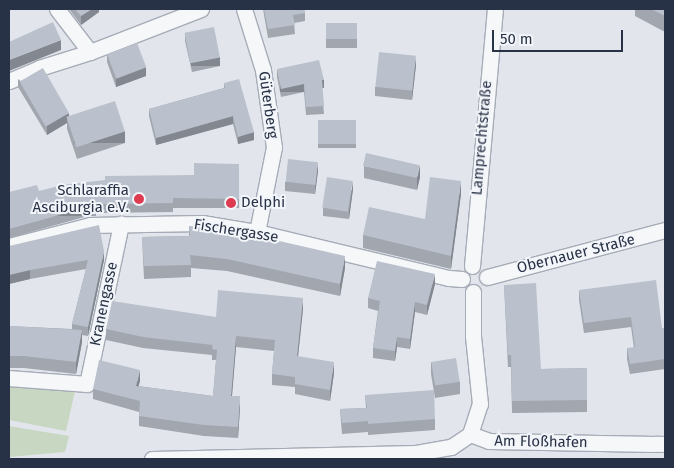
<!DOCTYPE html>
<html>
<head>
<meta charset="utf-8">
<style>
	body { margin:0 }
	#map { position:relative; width:674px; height:468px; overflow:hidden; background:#e2e6ec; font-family:"Fira Sans",sans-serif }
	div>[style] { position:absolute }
	.green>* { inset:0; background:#c7d7c2 }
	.roads { filter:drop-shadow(1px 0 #a6acb7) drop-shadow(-1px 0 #a6acb7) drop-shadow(0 1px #a6acb7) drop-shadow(0 -1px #a6acb7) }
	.street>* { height:15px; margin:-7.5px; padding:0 7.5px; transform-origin:7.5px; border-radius:7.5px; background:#f5f7f9 }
	.wall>* { inset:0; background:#a1a6af; transform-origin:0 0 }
	.shaded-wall>* { inset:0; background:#83878f; transform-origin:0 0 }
	.building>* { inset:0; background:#bbc1cc; transform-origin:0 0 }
	.dots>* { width:14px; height:14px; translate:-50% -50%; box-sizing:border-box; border:2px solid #f2f5f9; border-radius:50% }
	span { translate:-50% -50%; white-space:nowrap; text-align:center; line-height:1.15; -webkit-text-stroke:4px #f2f5f9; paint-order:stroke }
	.street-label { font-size:15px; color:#283246 }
	.poi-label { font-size:15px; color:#283246 }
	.right { translate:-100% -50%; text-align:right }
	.left { translate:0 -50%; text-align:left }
	.frame { position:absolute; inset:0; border:10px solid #283246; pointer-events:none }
	.scale { position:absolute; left:492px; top:30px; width:131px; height:22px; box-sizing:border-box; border:2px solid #283246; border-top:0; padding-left:6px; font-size:15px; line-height:18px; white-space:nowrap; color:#283246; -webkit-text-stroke:4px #f2f5f9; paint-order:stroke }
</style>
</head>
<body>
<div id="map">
	<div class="green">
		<i style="clip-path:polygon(9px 386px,75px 391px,66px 431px,9px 420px)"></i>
		<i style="clip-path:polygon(9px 426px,69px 436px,65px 452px,9px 457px)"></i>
	</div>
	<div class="roads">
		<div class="street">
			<i style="left:57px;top:9px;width:54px;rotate:52.5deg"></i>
			<i style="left:90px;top:52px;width:119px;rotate:-21.2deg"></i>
			<i style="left:244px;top:9px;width:64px;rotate:72.7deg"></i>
			<i style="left:263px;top:70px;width:78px;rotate:81.9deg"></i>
			<i style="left:274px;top:147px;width:87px;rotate:101.3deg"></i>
			<i style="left:9px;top:81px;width:33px;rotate:-23deg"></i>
			<i style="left:39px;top:68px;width:53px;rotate:-17.4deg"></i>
			<i style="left:9px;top:246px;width:84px;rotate:-14.5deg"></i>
			<i style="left:90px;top:225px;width:112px;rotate:-1deg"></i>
			<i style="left:202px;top:223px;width:56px;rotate:9.3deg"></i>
			<i style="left:257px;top:232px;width:197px;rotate:13.5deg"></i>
			<i style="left:449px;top:278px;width:13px;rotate:4deg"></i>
			<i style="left:472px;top:266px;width:258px;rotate:-84.9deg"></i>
			<i style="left:487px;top:277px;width:184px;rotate:-14.8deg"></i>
			<i style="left:9px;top:378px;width:78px;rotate:4.4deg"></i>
			<i style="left:87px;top:384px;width:164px;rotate:-78deg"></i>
			<i style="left:470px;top:434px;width:20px;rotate:20deg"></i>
			<i style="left:489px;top:441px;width:176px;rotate:1deg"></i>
			<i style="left:152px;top:459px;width:264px;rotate:-1.3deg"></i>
			<i style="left:416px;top:453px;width:36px;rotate:-10deg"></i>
			<i style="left:451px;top:447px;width:23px;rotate:-34deg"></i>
			<i style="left:470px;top:434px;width:32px;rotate:-72deg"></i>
			<i style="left:480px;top:404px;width:68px;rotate:-95.9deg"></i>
			<i style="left:473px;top:336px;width:44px;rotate:-90deg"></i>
		</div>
	</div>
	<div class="wall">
		<i style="clip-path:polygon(69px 9px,99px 9px,99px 12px,81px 25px)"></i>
		<i style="clip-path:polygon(263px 9px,305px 9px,305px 21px,294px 23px,295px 34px,268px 38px)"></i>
		<i style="clip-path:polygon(635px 9px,665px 9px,665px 32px,635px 16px)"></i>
		<i style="left:326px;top:23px;width:31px;height:25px"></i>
		<i style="clip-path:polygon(185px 33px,220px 66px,192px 72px,185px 41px)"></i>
		<i style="clip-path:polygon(107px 54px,146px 76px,116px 87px,107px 62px)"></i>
		<i style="clip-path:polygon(416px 65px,412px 100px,375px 96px,375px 87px)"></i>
		<i style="clip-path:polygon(277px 69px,324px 88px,322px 88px,324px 114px,306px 115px,304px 92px,281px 97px,277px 77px)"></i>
		<i style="clip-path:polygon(18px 79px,69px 116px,125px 143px,77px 159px,67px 129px,67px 123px,47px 135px,18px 87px)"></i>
		<i style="clip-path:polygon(224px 83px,254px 140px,238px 144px,233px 124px,156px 145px,149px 116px,149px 109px,224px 88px)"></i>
		<i style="left:356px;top:120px;width:28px;height:38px;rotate:90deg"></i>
		<i style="clip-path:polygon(239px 164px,239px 208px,173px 208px,173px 212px,96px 213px,96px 216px,88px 216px,9px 238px,9px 192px,39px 191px,194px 175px)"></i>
		<i style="clip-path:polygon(364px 166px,420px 177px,417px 190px,364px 178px)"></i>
		<i style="clip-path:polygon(318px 171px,315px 194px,285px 191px,285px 182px)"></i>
		<i style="clip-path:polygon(353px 189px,349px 219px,323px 216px,323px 208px)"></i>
		<i style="clip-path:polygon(461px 194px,451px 269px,363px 248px,363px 235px,425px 219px)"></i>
		<i style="clip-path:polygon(189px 226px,345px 268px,340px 296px,227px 271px,191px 268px,191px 277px,144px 279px,142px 237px,189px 236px)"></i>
		<i style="clip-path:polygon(9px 246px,104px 260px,88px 336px,82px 335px,82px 342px,76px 374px,24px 368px,9px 368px,9px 326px,72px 329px,72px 324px,86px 269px,30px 279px,9px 284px)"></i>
		<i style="clip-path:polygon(435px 284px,427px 315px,415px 312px,410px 349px,397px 347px,395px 361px,373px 358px,373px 348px,378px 311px,368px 308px,368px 298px)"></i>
		<i style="clip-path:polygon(504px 285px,541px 369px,587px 368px,587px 412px,512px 413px,511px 367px,508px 367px)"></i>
		<i style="clip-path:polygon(579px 290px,662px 328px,665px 328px,665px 369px,630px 374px,627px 359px,627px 348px,634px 348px,631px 327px,584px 333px,579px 300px)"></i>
		<i style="clip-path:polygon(303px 309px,298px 356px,334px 373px,330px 401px,295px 394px,295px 387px,272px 385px,272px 374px,274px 351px,236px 347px,232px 396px,240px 407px,238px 438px,204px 436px,139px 426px,139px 412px,93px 399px,93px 389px,140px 381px,138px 386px,213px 396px,216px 360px,212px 360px,212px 355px,143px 348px,106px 340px,106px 329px,216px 317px)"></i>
		<i style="clip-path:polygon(431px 362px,460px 382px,460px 394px,435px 398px,431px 374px)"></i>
		<i style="clip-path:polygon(365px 395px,435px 419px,435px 430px,368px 435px,368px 432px,342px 434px,340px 409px,366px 408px)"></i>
	</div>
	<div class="shaded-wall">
		<i style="clip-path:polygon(92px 9px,99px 9px,99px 12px,81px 25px,81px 16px)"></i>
		<i style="clip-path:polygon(61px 40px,61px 50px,9px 71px,9px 60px)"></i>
		<i style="clip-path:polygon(416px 56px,416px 65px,412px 100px,412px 92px)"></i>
		<i style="left:220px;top:57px;width:9px;height:29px;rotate:90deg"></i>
		<i style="clip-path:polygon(146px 67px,146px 76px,116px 87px,116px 78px)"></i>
		<i style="left:322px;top:80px;width:2px;height:8px"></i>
		<i style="left:304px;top:84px;width:8px;height:24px;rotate:90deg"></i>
		<i style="clip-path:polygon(69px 113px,69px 121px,67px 117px,67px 123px,47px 135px,47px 126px)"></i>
		<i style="clip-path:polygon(233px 116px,233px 124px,156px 145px,156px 138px)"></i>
		<i style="left:125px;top:131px;width:12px;height:51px;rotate:90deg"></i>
		<i style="clip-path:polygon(254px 132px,254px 140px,238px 144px,238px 137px)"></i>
		<i style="clip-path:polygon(318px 162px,318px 171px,315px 194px,315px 185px)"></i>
		<i style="clip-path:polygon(420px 165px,420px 177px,417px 190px,417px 178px)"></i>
		<i style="clip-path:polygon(353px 181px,353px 189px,349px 219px,349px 211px)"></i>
		<i style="clip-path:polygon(461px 181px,461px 194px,451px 269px,451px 256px)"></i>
		<i style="left:88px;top:207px;width:9px;height:82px;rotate:90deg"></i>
		<i style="clip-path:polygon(104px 251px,104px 260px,88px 336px,88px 327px)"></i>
		<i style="clip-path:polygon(345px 256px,345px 268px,340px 296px,340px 284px)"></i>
		<i style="clip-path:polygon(30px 270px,30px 279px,9px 284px,9px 275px)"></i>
		<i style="clip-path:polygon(435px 274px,435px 284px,427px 315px,427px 305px)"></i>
		<i style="clip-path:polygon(303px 298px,303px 309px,297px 366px,297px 356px)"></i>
		<i style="clip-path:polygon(415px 302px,415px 312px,410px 349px,410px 339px)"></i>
		<i style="clip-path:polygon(82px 330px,82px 342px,76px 374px,76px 362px)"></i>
		<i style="clip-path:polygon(236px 336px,236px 347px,231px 407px,231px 396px)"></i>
		<i style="clip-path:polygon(397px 337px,397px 347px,395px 361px,395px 351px)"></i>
		<i style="clip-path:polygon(334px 362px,334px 373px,330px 401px,330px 390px)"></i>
		<i style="clip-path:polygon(140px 370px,140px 381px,136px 396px,136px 386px)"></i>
		<i style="clip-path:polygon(240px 396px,240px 407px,238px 438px,238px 427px)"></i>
	</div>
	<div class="building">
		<i style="clip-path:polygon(75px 9px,92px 9px,81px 16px)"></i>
		<i style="clip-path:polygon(264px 9px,305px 9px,305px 13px,293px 15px,295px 25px,268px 29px)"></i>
		<i style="clip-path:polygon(651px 9px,665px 9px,665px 16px)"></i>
		<i style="clip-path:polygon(53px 22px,61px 40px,9px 60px,9px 42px)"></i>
		<i style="left:326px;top:23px;width:31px;height:16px"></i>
		<i style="left:214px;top:27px;width:31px;height:30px;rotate:79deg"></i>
		<i style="left:137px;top:43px;width:26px;height:32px;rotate:69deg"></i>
		<i style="left:379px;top:52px;width:37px;height:35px;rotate:6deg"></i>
		<i style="clip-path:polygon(319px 60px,324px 80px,322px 80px,324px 106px,306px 107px,304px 84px,281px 89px,277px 69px)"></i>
		<i style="left:43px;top:68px;width:52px;height:27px;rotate:60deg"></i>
		<i style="clip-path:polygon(239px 79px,254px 132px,238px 137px,233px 116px,156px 138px,149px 109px,225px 88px,224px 83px)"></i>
		<i style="left:115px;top:101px;width:32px;height:51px;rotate:72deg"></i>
		<i style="left:356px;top:120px;width:24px;height:38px;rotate:90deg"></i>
		<i style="left:366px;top:153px;width:55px;height:13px;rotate:13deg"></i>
		<i style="left:288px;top:159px;width:30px;height:23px;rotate:6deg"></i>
		<i style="clip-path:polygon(194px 163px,239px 164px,239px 199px,173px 198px,173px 203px,96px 204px,96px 206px,88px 207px,9px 229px,9px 192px,37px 185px,39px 191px,62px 185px,105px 180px,105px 176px,194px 175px)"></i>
		<i style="left:327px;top:177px;width:26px;height:31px;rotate:9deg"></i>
		<i style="clip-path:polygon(430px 177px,461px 181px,451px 256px,363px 235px,369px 207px,425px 219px)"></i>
		<i style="clip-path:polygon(99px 225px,104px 251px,88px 327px,72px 324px,88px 260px,30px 270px,9px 275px,9px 246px)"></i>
		<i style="clip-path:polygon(189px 226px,231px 230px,345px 256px,340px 284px,227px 259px,190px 255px,191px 265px,144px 266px,142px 237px,190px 236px)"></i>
		<i style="clip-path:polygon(377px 261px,435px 274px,427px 305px,415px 302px,410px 339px,397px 337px,395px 351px,373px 348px,380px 301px,368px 298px)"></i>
		<i style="clip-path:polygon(656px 280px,662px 328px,665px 328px,665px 359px,630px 364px,627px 348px,635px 347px,631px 317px,584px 323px,579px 290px)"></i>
		<i style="clip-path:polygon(536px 283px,541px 369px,587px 368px,587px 400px,512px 401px,511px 355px,508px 355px,504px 285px)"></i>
		<i style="clip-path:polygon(218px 290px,303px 298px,297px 356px,334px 362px,330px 390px,295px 384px,295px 377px,272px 374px,275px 340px,236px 336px,231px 396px,240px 396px,238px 427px,204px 425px,139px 416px,140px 401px,93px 389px,99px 360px,140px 370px,136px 386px,213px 396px,217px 350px,212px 349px,213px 345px,143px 337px,106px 329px,112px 301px,216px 317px)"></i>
		<i style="clip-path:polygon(9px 326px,82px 330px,76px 362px,24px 356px,9px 356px)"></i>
		<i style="left:456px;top:358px;width:24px;height:25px;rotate:81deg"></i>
		<i style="clip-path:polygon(434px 390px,435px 419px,368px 424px,368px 421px,342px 423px,340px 409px,367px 408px,365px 395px)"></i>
	</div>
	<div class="dots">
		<i style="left:139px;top:199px;background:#de3a50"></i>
		<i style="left:231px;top:203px;background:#de3a50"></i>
	</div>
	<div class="street-label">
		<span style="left:268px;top:105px;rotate:82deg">Güterberg</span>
		<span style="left:482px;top:138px;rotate:-85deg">Lamprechtstraße</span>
		<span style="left:236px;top:231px;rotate:9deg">Fischergasse</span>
		<span style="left:576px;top:254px;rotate:-14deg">Obernauer Straße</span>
		<span style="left:104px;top:304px;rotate:-78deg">Kranengasse</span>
		<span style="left:541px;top:442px;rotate:1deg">Am Floßhafen</span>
	</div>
	<div class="poi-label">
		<span class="right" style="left:129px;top:199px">Schlaraffia<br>Asciburgia e.V.</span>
		<span class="left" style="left:241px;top:203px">Delphi</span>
	</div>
	<div class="frame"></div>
	<div class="scale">50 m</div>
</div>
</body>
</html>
